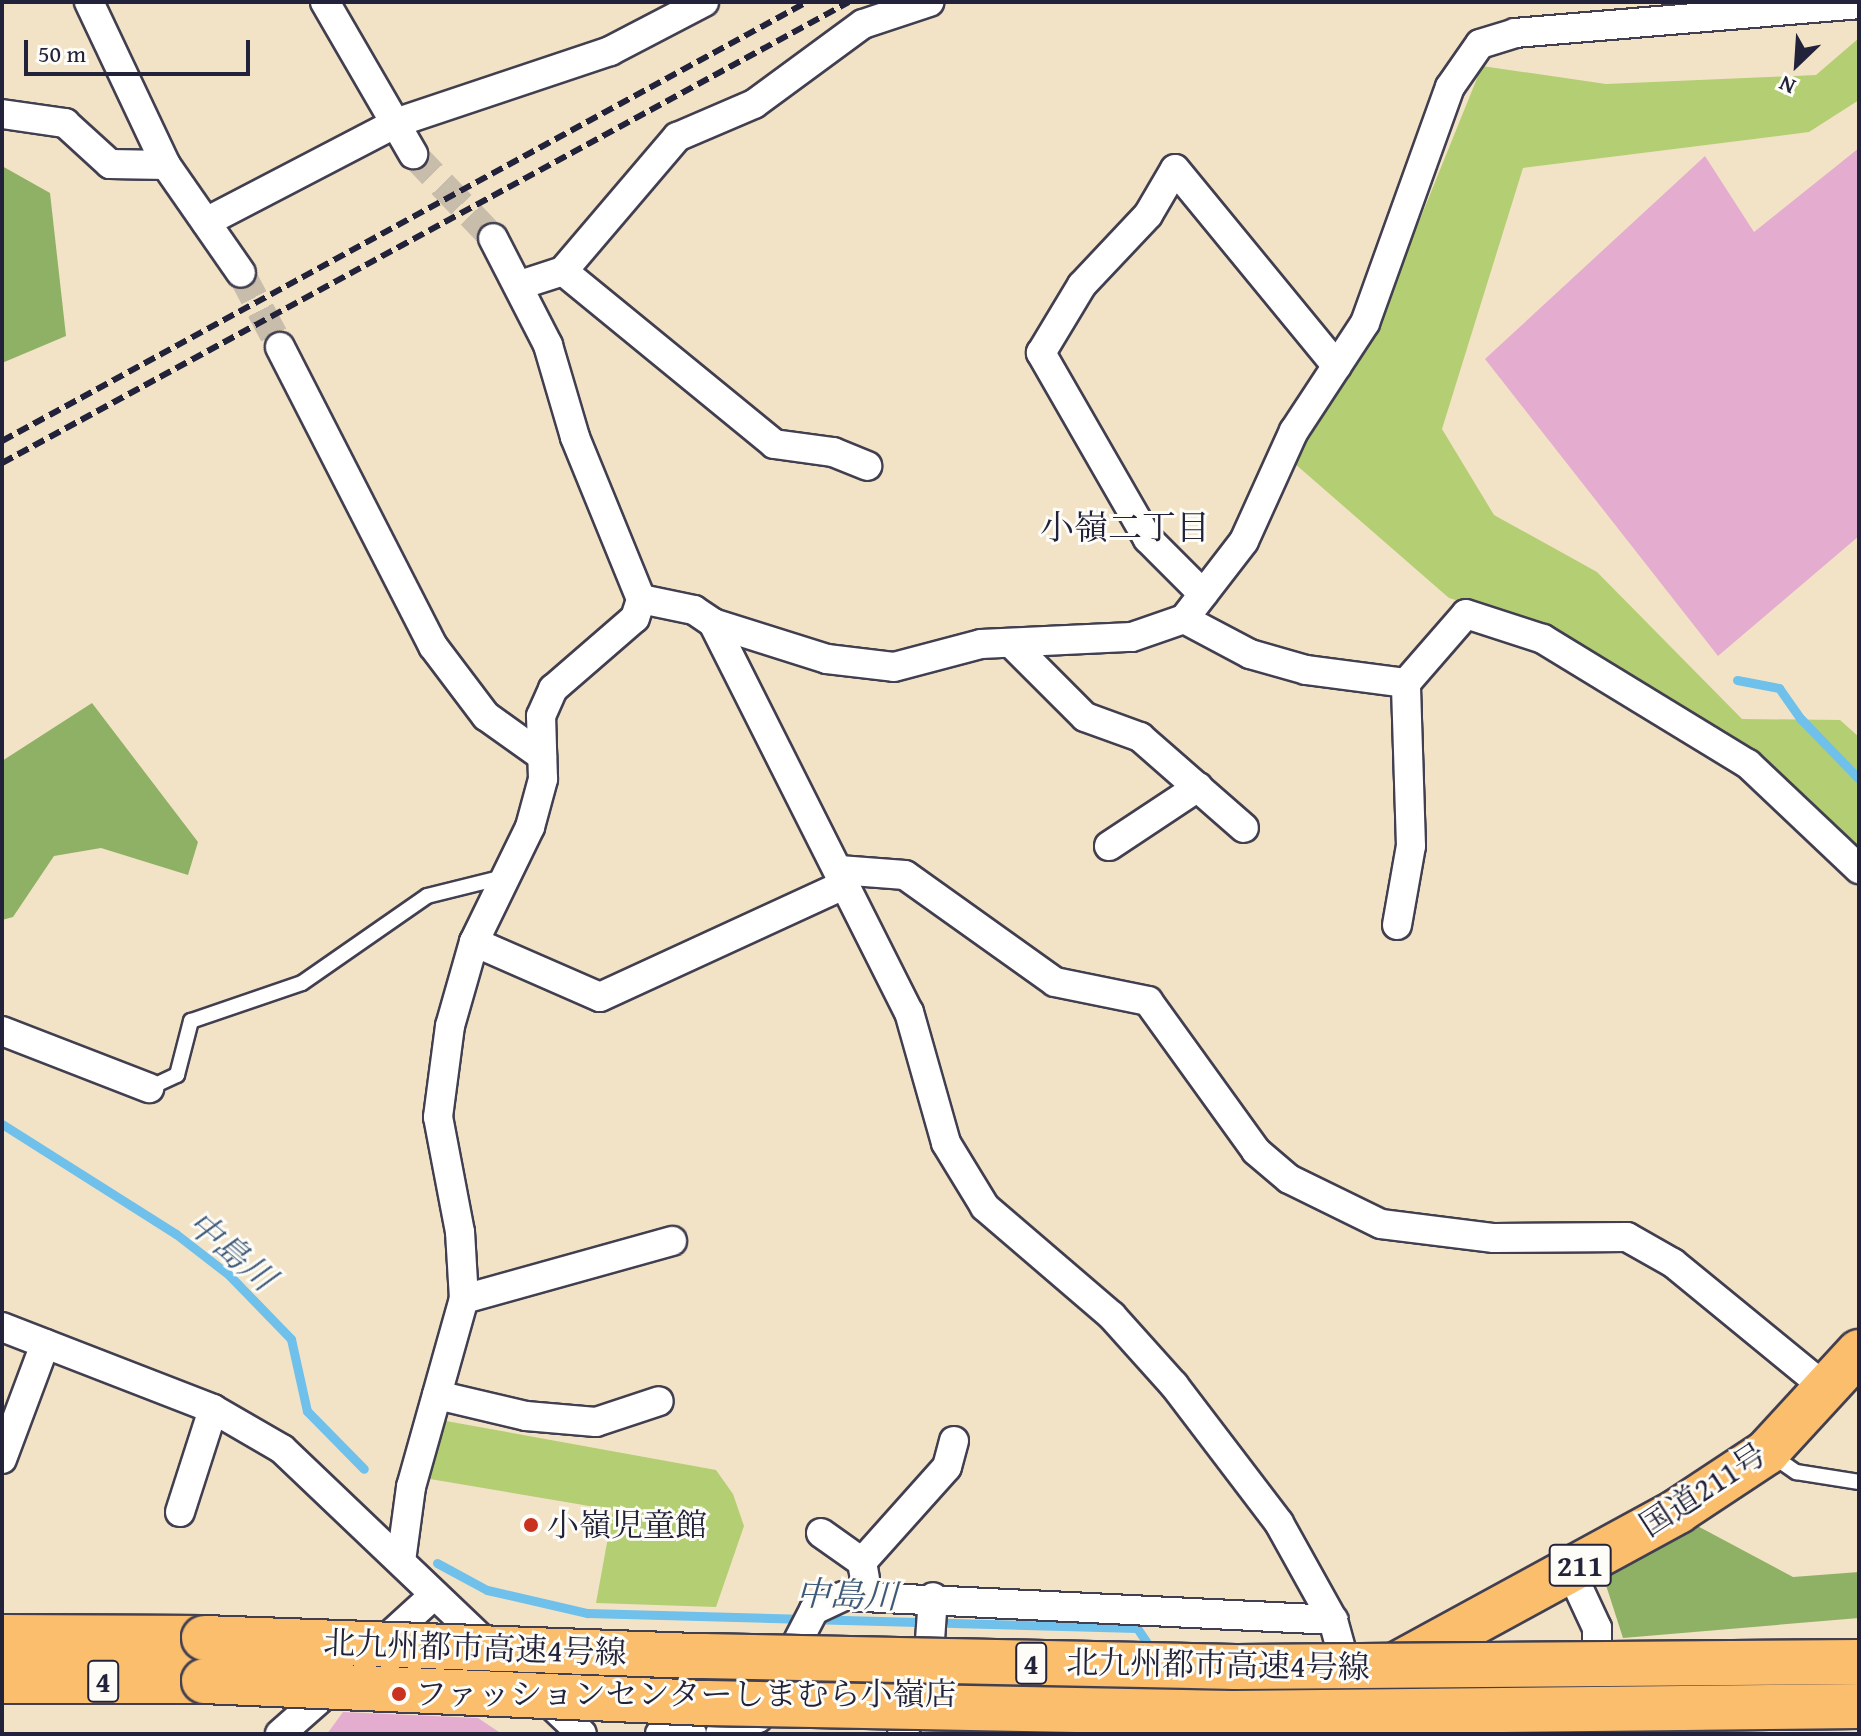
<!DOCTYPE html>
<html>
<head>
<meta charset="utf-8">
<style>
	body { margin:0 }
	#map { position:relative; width:1861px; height:1736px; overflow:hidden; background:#f2e3c6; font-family:"Gentium Book Plus","Noto Serif JP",serif }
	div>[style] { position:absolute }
	.green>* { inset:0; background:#b4ce73 }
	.forest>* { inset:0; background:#8fb165 }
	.stream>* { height:9px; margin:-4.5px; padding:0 4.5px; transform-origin:4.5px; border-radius:4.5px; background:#6fc0eb }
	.building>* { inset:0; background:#e4adcf }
	.street-tunnel>* { height:28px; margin-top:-14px; transform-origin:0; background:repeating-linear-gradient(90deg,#c8bcaa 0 28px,transparent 0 42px) }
	.roads { filter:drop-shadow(2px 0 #413f50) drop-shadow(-2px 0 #413f50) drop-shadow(0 2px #413f50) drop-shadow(0 -2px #413f50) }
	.lane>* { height:14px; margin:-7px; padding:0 7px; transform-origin:7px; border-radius:7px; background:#fff }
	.street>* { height:28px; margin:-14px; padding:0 14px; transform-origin:14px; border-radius:14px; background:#fff }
	.highway>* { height:44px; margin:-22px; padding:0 22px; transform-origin:22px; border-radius:22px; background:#fabe6d }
	.rail>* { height:6px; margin-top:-3px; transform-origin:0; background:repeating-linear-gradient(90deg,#22223b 0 12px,transparent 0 18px) }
	.bridges { filter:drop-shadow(2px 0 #413f50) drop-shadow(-2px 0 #413f50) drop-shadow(0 2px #413f50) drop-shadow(0 -2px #413f50) }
	.highway-bridge>* { height:44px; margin:-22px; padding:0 22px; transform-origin:22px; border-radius:22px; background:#fabe6d }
	.dots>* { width:22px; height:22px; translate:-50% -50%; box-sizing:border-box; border:4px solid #fdfcf7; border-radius:50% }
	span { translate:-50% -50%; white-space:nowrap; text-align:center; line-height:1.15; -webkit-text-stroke:6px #fdfcf7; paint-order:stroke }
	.shield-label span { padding:2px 6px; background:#fdfcf7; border:2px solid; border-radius:6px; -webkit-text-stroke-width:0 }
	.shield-label { font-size:30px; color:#22223b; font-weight:700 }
	.street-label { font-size:32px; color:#22223b }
	.poi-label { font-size:32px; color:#22223b }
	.left { translate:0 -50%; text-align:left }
	.neighbourhood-label { font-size:34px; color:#22223b }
	.water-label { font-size:34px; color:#3d5979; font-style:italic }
	.frame { position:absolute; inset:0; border:4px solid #22223b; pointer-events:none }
	.north { position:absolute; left:1757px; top:24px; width:80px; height:80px; -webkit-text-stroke:6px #fdfcf7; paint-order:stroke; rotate:205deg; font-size:22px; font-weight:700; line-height:32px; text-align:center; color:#22223b }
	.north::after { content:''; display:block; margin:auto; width:28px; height:36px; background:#22223b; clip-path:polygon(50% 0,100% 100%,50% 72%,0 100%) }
	.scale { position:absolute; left:24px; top:40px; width:226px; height:36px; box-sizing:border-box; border:4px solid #22223b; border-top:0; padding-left:10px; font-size:24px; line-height:28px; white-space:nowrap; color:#22223b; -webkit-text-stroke:6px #fdfcf7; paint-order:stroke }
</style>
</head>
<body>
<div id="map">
	<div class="green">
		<i style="clip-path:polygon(1859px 38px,1859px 100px,1809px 132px,1523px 168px,1442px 429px,1494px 515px,1597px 572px,1742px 719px,1840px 720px,1859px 737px,1859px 849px,1752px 754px,1544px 626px,1449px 598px,1294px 463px,1376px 328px,1482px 66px,1606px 84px,1816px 75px)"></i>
		<i style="clip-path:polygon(446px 1421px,716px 1470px,733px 1494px,744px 1526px,716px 1607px,596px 1603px,613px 1510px,430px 1479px)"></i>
	</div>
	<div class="forest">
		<i style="clip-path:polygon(2px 166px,50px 193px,66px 336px,2px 363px)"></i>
		<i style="clip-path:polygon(92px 703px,198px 842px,188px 875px,101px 848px,54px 856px,13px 917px,2px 920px,2px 761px)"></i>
		<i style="clip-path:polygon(1690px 1522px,1793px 1577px,1859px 1572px,1859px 1618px,1623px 1638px,1604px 1579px)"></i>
	</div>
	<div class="stream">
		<i style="left:1737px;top:680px;width:43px;rotate:10.8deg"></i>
		<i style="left:1779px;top:688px;width:38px;rotate:55deg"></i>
		<i style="left:1801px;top:719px;width:83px;rotate:46deg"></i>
		<i style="left:2px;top:1124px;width:206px;rotate:32.3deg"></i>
		<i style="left:176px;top:1234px;width:67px;rotate:37.7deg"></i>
		<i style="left:229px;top:1275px;width:89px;rotate:45.9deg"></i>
		<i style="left:291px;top:1339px;width:74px;rotate:77.5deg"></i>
		<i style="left:307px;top:1411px;width:81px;rotate:45.5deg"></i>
		<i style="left:437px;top:1563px;width:57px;rotate:28.4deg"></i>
		<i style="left:487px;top:1590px;width:103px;rotate:13deg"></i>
		<i style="left:587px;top:1613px;width:550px;rotate:1.56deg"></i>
		<i style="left:1137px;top:1628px;width:30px;rotate:56deg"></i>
	</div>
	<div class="building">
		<i style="clip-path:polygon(1859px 148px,1859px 536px,1718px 656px,1485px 359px,1705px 156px,1754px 232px)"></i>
		<i style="clip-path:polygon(343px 1712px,478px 1718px,502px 1734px,327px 1734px)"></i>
	</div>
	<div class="street-tunnel">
		<i style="left:413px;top:154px;width:116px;rotate:46.4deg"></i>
		<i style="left:241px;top:273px;width:84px;rotate:62.2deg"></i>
	</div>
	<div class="roads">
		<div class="lane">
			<i style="left:149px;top:1088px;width:31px;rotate:-25deg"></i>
			<i style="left:177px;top:1075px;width:56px;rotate:-75.5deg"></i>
			<i style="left:191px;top:1021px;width:117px;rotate:-18.9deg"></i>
			<i style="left:302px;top:983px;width:152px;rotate:-34.8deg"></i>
			<i style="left:427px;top:896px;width:83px;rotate:-13.9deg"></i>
			<i style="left:1770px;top:1454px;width:32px;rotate:35deg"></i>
			<i style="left:1796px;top:1472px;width:64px;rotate:9deg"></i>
		</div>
		<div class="street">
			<i style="left:89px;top:2px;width:180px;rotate:64.7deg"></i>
			<i style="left:166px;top:165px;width:131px;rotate:55.2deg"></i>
			<i style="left:325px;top:2px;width:176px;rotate:59.9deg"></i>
			<i style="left:2px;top:114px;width:64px;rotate:8.1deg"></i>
			<i style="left:65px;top:123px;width:61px;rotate:42.3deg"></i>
			<i style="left:110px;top:164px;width:56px;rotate:1deg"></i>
			<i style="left:206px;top:222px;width:216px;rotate:-27.5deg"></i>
			<i style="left:398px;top:122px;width:224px;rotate:-18.5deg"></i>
			<i style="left:610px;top:51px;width:106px;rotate:-27.5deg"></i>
			<i style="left:563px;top:271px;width:273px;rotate:39.3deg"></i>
			<i style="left:774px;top:444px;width:60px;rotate:7.7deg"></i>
			<i style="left:833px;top:452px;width:37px;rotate:22deg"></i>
			<i style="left:520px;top:285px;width:45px;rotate:-18deg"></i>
			<i style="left:563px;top:271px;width:176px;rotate:-49.6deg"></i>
			<i style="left:677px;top:137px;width:84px;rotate:-23.2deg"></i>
			<i style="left:754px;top:104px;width:135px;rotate:-36.3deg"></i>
			<i style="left:863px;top:24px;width:70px;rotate:-18.4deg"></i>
			<i style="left:280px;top:347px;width:336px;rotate:62.9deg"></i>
			<i style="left:433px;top:646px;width:88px;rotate:52.9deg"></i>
			<i style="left:486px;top:716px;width:69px;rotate:35.5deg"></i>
			<i style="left:1203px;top:594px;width:78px;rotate:-135deg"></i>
			<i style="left:1148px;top:539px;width:215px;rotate:-119.9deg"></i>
			<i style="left:1041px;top:353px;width:79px;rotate:-58.9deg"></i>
			<i style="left:1082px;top:285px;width:96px;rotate:-46.7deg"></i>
			<i style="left:1148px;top:215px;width:53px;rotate:-59.6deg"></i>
			<i style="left:1175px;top:169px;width:255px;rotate:50.6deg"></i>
			<i style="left:641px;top:599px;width:54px;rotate:11.7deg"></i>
			<i style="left:694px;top:610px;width:23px;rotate:34deg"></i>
			<i style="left:713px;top:623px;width:120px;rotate:17.5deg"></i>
			<i style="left:827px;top:659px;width:67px;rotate:6.8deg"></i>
			<i style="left:894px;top:667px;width:90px;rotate:-14.8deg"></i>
			<i style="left:981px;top:644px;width:151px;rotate:-2.7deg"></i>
			<i style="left:1132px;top:637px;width:55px;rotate:-19.1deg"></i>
			<i style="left:1184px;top:619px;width:98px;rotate:-52.4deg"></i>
			<i style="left:1244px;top:541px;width:121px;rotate:-65.6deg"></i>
			<i style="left:1294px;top:431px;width:129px;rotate:-56.7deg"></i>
			<i style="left:1365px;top:323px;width:251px;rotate:-70.2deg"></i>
			<i style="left:1450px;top:87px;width:52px;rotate:-55.1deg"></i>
			<i style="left:1480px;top:44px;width:37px;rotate:-17deg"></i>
			<i style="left:1515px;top:33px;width:345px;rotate:-4.8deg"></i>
			<i style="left:1184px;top:619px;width:75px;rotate:27.9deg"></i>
			<i style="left:1250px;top:654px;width:58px;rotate:15.9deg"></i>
			<i style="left:1306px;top:670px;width:101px;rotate:7.4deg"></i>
			<i style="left:713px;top:623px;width:436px;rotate:63.3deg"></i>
			<i style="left:909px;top:1012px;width:136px;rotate:74.2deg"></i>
			<i style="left:946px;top:1143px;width:75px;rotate:58.6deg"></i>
			<i style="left:985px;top:1207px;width:167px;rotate:40.6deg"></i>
			<i style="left:1112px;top:1316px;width:93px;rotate:48.1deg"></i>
			<i style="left:1174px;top:1385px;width:173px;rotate:52.7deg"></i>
			<i style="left:1279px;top:1523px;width:111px;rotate:60.9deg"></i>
			<i style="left:1333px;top:1620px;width:72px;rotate:74.6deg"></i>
			<i style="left:1352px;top:1689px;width:51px;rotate:61.9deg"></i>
			<i style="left:1012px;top:644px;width:103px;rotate:45deg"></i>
			<i style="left:1085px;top:717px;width:59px;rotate:20deg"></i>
			<i style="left:1140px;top:737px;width:138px;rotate:41.2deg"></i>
			<i style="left:1109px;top:846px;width:107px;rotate:-33.5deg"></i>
			<i style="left:839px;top:870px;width:66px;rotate:4.3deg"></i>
			<i style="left:905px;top:875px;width:184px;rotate:35.5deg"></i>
			<i style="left:1055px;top:982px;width:95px;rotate:11.5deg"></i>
			<i style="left:1148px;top:1001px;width:185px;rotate:54.2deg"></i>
			<i style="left:1256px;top:1151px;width:43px;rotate:40.3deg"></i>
			<i style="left:1289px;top:1179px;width:102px;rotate:26.1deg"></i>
			<i style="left:1381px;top:1224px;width:114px;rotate:7.1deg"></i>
			<i style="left:1494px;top:1238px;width:133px;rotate:-0.4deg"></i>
			<i style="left:1627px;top:1237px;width:53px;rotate:29.5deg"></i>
			<i style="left:1673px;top:1263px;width:199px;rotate:39.3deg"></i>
			<i style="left:1397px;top:925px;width:80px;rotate:-80deg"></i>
			<i style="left:1411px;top:846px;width:163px;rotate:-91.8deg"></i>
			<i style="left:1406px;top:683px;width:91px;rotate:-49deg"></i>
			<i style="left:1466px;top:614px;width:81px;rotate:18deg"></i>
			<i style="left:1543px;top:639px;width:240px;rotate:31.4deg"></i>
			<i style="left:1748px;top:764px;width:153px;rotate:43.4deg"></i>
			<i style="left:474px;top:942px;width:137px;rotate:23.6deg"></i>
			<i style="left:600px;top:997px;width:271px;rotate:-24.7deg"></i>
			<i style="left:2px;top:1031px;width:158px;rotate:21.2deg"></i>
			<i style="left:464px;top:1299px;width:216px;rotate:-15.6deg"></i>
			<i style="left:2px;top:1327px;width:226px;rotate:21.2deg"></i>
			<i style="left:213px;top:1409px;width:80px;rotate:30.1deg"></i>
			<i style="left:282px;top:1449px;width:293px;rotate:43.6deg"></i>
			<i style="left:437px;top:1395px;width:91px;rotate:13.3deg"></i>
			<i style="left:526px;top:1416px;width:70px;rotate:4.9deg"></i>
			<i style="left:596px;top:1422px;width:66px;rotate:-18.4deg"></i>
			<i style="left:2px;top:1459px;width:123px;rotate:-69.5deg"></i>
			<i style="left:180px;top:1512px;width:108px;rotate:-72.2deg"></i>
			<i style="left:821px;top:1533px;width:50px;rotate:35.3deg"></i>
			<i style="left:862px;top:1562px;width:17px;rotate:80deg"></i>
			<i style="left:401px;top:1561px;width:75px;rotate:-82.3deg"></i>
			<i style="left:411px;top:1487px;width:195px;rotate:-74.3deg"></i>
			<i style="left:464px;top:1299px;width:67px;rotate:-93.4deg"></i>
			<i style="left:460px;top:1232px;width:117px;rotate:-100.8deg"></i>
			<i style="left:438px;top:1117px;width:92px;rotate:-82.5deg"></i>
			<i style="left:450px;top:1026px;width:87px;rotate:-74.1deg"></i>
			<i style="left:474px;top:942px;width:128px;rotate:-64deg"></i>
			<i style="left:530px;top:827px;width:50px;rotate:-74.8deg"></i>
			<i style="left:543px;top:779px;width:63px;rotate:-91.8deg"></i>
			<i style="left:541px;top:716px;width:30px;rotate:-66deg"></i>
			<i style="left:553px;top:689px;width:108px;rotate:-40.9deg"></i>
			<i style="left:635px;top:618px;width:20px;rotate:-72deg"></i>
			<i style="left:641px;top:599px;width:175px;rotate:-112.2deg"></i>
			<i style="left:575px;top:437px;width:96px;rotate:-106.4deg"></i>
			<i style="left:548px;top:345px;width:120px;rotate:-117.2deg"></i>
			<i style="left:862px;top:1562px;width:127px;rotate:-48.2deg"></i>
			<i style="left:947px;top:1467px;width:27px;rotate:-75deg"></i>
			<i style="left:1570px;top:1570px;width:64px;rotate:65deg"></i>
			<i style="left:1597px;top:1628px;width:106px;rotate:90deg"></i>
			<i style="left:376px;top:1648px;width:79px;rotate:-42.4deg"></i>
			<i style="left:539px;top:1693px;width:59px;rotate:43.6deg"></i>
			<i style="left:280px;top:1734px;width:79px;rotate:-41.4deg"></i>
			<i style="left:660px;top:1734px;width:32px"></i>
			<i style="left:720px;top:1734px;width:41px;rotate:-22.8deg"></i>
			<i style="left:758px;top:1718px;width:122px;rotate:-62.6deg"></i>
			<i style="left:814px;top:1610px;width:33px;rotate:-25deg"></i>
			<i style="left:844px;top:1596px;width:490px;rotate:2.8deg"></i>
			<i style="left:902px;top:1734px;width:57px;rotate:-63.9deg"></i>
			<i style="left:927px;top:1683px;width:86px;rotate:-86deg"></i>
		</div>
		<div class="highway">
			<i style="left:2px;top:1637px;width:202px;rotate:0.3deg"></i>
			<i style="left:2px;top:1681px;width:202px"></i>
			<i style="left:1299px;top:1718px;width:432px;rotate:-28.6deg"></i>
			<i style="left:1678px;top:1511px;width:107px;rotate:-33.5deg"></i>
			<i style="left:1767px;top:1452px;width:136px;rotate:-47.4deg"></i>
		</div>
	</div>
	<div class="rail">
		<i style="left:2px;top:441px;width:917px;rotate:-28.61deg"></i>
		<i style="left:2px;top:463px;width:964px;rotate:-28.56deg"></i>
	</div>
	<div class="bridges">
		<div class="highway-bridge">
			<i style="left:204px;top:1638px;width:499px;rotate:2.1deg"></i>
			<i style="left:703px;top:1656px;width:533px;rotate:1.18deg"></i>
			<i style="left:1236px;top:1667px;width:623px;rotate:-0.46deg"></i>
			<i style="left:204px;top:1681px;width:502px;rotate:2.51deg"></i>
			<i style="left:706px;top:1703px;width:526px;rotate:1.09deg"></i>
			<i style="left:1232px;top:1713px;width:627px;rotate:-0.64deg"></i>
		</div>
	</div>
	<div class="dots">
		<i style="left:531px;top:1525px;background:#c8321e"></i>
		<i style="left:399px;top:1694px;background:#c8321e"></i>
	</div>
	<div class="shield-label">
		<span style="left:1580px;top:1565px">211</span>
		<span style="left:1031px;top:1663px">4</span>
		<span style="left:103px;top:1681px">4</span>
	</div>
	<div class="street-label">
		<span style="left:1703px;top:1490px;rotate:-33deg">国道211号</span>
		<span style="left:475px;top:1648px;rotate:2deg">北九州都市高速4号線</span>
		<span style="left:1218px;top:1665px;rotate:1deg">北九州都市高速4号線</span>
	</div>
	<div class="poi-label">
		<span class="left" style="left:547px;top:1525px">小嶺児童館</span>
		<span class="left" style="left:415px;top:1694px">ファッションセンターしまむら小嶺店</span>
	</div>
	<div class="neighbourhood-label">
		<span style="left:1125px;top:527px">小嶺二丁目</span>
	</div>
	<div class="water-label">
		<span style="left:232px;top:1250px;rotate:40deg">中島川</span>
		<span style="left:847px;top:1594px;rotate:2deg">中島川</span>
	</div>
	<div class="frame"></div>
	<div class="north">N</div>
	<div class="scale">50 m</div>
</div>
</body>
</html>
